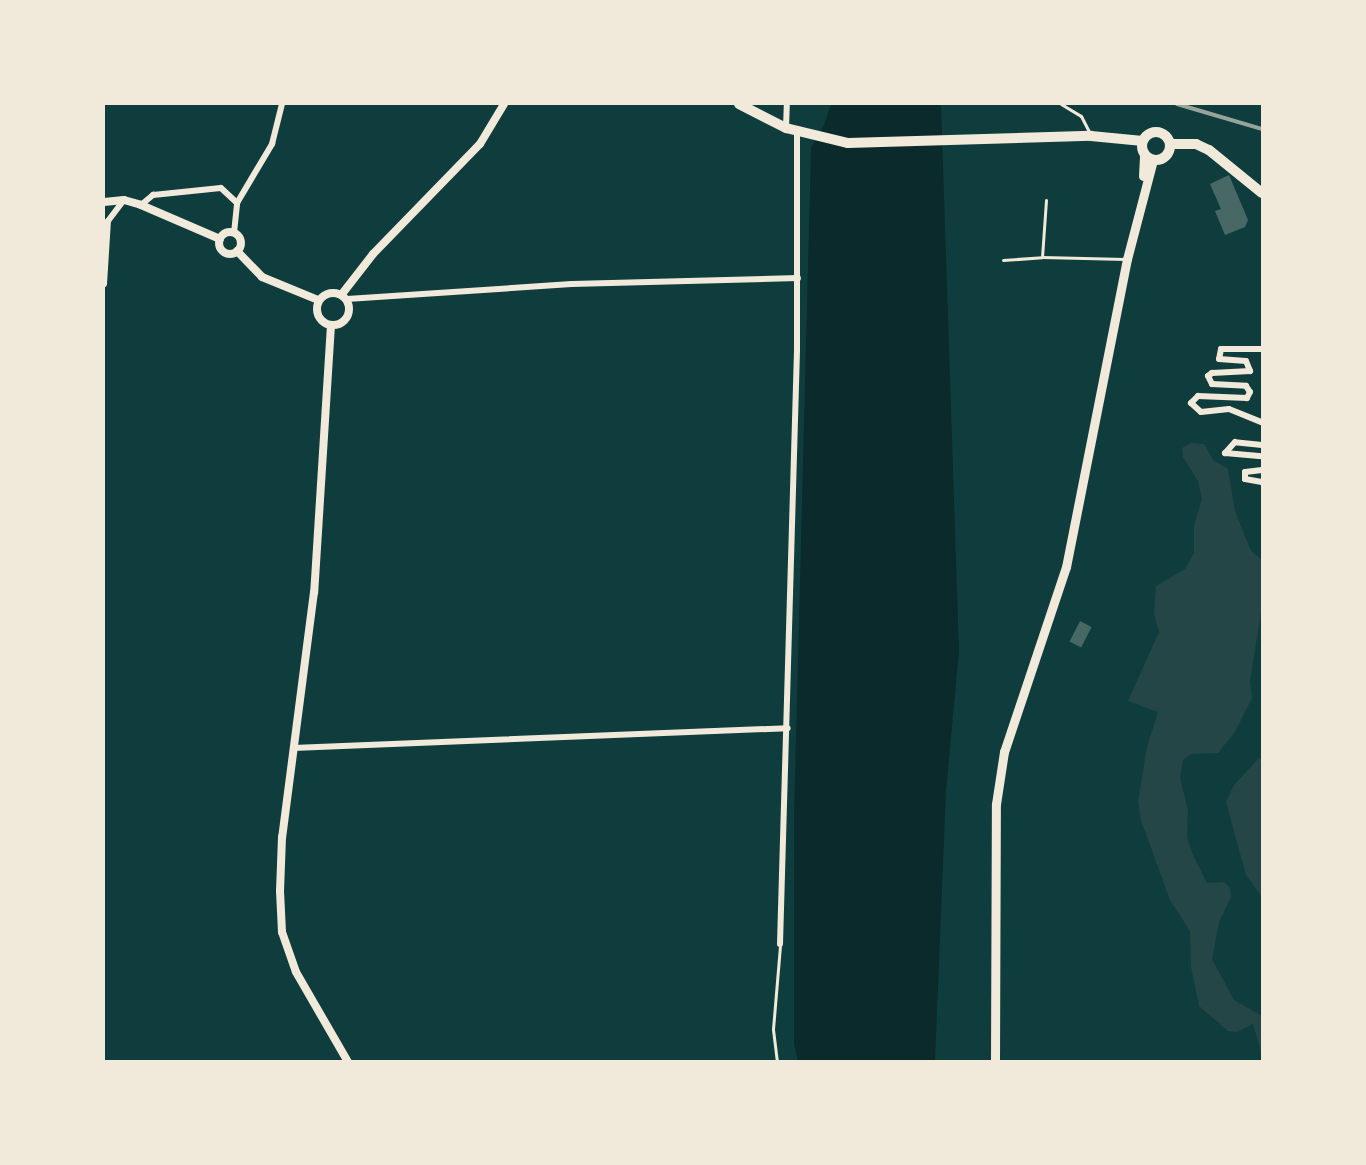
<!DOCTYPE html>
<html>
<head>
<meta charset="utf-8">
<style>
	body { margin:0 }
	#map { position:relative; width:1366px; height:1165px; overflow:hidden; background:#0f3d3e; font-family:"Public Sans",sans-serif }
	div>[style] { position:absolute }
	.green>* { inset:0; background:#244646 }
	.water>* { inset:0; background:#0a2a2b }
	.building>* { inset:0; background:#486865; transform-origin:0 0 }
	.service>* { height:3px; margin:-1.5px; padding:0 1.5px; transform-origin:1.5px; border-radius:1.5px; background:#f1e9da }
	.minor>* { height:6px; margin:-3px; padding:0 3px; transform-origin:3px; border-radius:3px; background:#f1e9da }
	.tertiary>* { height:8px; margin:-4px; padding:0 4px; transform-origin:4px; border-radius:4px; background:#f1e9da }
	.tertiary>.ring { margin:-4px; padding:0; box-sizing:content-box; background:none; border:8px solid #f1e9da; border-radius:50% }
	.secondary>* { height:9px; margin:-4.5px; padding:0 4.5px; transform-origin:4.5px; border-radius:4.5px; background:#f1e9da }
	.primary>* { height:10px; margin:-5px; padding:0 5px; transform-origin:5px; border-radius:5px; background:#f1e9da }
	.primary>.ring { margin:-5px; padding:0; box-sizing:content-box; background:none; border:10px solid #f1e9da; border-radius:50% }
	.rail>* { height:4px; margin:-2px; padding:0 2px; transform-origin:2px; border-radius:2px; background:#97a49c }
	span { translate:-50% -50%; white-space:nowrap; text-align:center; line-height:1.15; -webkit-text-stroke:6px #f1e9da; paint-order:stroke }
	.frame { position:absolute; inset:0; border:105px solid #f1e9da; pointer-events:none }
</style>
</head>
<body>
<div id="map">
	<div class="green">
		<i style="clip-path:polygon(1191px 443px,1204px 444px,1213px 460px,1228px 469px,1235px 511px,1251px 551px,1262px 560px,1262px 606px,1250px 681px,1252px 698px,1235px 732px,1218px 753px,1191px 754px,1183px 760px,1180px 778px,1188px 810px,1187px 837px,1193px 855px,1207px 883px,1224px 882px,1230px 888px,1231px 897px,1219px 922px,1212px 959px,1234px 1000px,1262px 1016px,1262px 1055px,1253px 1024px,1237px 1032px,1228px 1031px,1199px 1006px,1191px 967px,1190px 931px,1170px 900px,1141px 820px,1138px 801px,1147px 747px,1158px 712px,1128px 701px,1159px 632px,1154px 614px,1156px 586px,1185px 569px,1194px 553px,1194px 525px,1202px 499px,1198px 481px,1183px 457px,1182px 448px)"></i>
		<i style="clip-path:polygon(1259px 758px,1262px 758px,1262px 897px,1246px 875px,1226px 802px,1234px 785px)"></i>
	</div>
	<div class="water">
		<i style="clip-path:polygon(831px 104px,941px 104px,959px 651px,946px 791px,935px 1061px,798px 1062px,794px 1044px,794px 816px,811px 148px,824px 125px)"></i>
	</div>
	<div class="building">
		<i style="clip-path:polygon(1229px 175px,1248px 220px,1245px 227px,1225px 235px,1215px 211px,1221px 209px,1210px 184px)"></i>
		<i style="left:1080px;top:621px;width:13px;height:23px;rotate:27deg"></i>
	</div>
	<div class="service">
		<i style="left:1061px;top:104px;width:23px;rotate:31deg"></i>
		<i style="left:1081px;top:116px;width:18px;rotate:63deg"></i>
		<i style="left:1046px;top:200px;width:57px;rotate:94deg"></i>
		<i style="left:1042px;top:257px;width:83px;rotate:1.4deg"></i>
		<i style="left:1003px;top:260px;width:39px;rotate:-4deg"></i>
		<i style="left:777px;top:1062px;width:33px;rotate:-97deg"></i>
		<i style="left:773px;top:1029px;width:83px;rotate:-85.2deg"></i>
	</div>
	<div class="minor">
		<i style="left:786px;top:128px;width:24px;rotate:-88deg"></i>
		<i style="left:141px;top:205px;width:16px;rotate:-40deg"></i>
		<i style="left:153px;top:195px;width:68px;rotate:-5.9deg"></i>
		<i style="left:221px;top:188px;width:22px;rotate:43deg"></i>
		<i style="left:234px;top:233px;width:30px;rotate:-84deg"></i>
		<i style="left:237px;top:203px;width:69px;rotate:-59.3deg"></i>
		<i style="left:272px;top:144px;width:41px;rotate:-76deg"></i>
		<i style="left:104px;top:284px;width:63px;rotate:-86.4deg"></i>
		<i style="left:108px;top:221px;width:26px;rotate:-53deg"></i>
		<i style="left:347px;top:299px;width:225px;rotate:-3.8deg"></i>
		<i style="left:572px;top:284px;width:226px;rotate:-1.5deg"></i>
		<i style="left:1262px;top:349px;width:41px;rotate:180deg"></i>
		<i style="left:1221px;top:349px;width:10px;rotate:101deg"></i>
		<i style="left:1219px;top:359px;width:27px;rotate:4deg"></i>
		<i style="left:1246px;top:361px;width:11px;rotate:68deg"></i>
		<i style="left:1250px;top:371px;width:38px;rotate:177deg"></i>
		<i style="left:1212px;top:373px;width:5px;rotate:143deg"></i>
		<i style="left:1208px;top:376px;width:9px;rotate:63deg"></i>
		<i style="left:1212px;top:384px;width:34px;rotate:3deg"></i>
		<i style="left:1246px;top:386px;width:7px;rotate:56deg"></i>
		<i style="left:1250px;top:392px;width:7px;rotate:117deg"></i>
		<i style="left:1247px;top:398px;width:49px;rotate:-177.7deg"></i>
		<i style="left:1198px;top:396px;width:10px;rotate:135deg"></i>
		<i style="left:1191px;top:403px;width:13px;rotate:42deg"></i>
		<i style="left:1201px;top:412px;width:28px;rotate:-6deg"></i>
		<i style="left:1229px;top:409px;width:35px;rotate:22deg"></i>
		<i style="left:1262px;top:445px;width:27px;rotate:-174deg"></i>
		<i style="left:1235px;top:442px;width:15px;rotate:132deg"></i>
		<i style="left:1225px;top:453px;width:37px;rotate:5deg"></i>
		<i style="left:1262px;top:470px;width:17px;rotate:173deg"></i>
		<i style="left:1245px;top:472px;width:7px;rotate:90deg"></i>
		<i style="left:1245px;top:479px;width:17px;rotate:10deg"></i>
		<i style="left:293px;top:748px;width:495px;rotate:-2.3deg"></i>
		<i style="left:780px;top:944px;width:594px;rotate:-88.36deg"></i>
		<i style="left:797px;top:350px;width:218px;rotate:-90deg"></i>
	</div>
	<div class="tertiary">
		<i style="left:104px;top:202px;width:20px;rotate:-6deg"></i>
		<i style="left:124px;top:200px;width:18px;rotate:16deg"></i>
		<i style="left:141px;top:205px;width:86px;rotate:23.3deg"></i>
		<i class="ring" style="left:219px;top:232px;width:14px;height:14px"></i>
		<i style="left:237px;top:251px;width:36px;rotate:46deg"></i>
		<i style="left:262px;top:277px;width:61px;rotate:22.3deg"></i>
		<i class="ring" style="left:317px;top:293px;width:24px;height:24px"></i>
		<i style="left:342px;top:294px;width:51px;rotate:-52.2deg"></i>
		<i style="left:373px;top:254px;width:153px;rotate:-45.8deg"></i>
		<i style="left:480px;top:144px;width:47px;rotate:-59deg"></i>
		<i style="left:331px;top:325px;width:268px;rotate:93.6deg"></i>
		<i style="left:314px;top:592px;width:247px;rotate:97.4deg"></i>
		<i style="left:282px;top:837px;width:54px;rotate:92.1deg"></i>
		<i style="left:280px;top:891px;width:41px;rotate:87.2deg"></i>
		<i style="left:282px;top:932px;width:42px;rotate:70.7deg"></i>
		<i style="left:296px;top:972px;width:104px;rotate:60deg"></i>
	</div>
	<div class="secondary">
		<i style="left:1143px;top:176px;width:22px;rotate:-87deg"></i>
		<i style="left:995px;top:1062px;width:258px;rotate:-89.8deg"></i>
		<i style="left:996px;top:804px;width:53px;rotate:-81.3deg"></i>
		<i style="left:1004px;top:752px;width:195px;rotate:-71.5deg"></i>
		<i style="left:1066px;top:567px;width:314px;rotate:-78.8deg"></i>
		<i style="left:1127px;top:259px;width:102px;rotate:-75.3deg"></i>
	</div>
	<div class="primary">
		<i style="left:739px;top:104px;width:53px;rotate:27.1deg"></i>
		<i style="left:786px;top:128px;width:64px;rotate:13.6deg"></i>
		<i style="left:848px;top:143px;width:243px;rotate:-1.7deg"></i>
		<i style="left:1091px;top:136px;width:52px;rotate:5.5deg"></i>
		<i class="ring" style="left:1142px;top:132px;width:18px;height:18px"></i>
		<i style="left:1170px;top:144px;width:26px"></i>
		<i style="left:1196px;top:144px;width:14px;rotate:25deg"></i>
		<i style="left:1209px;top:150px;width:68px;rotate:39.1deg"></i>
	</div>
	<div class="rail">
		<i style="left:1177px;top:104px;width:89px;rotate:16.4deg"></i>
	</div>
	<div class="frame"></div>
</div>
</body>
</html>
